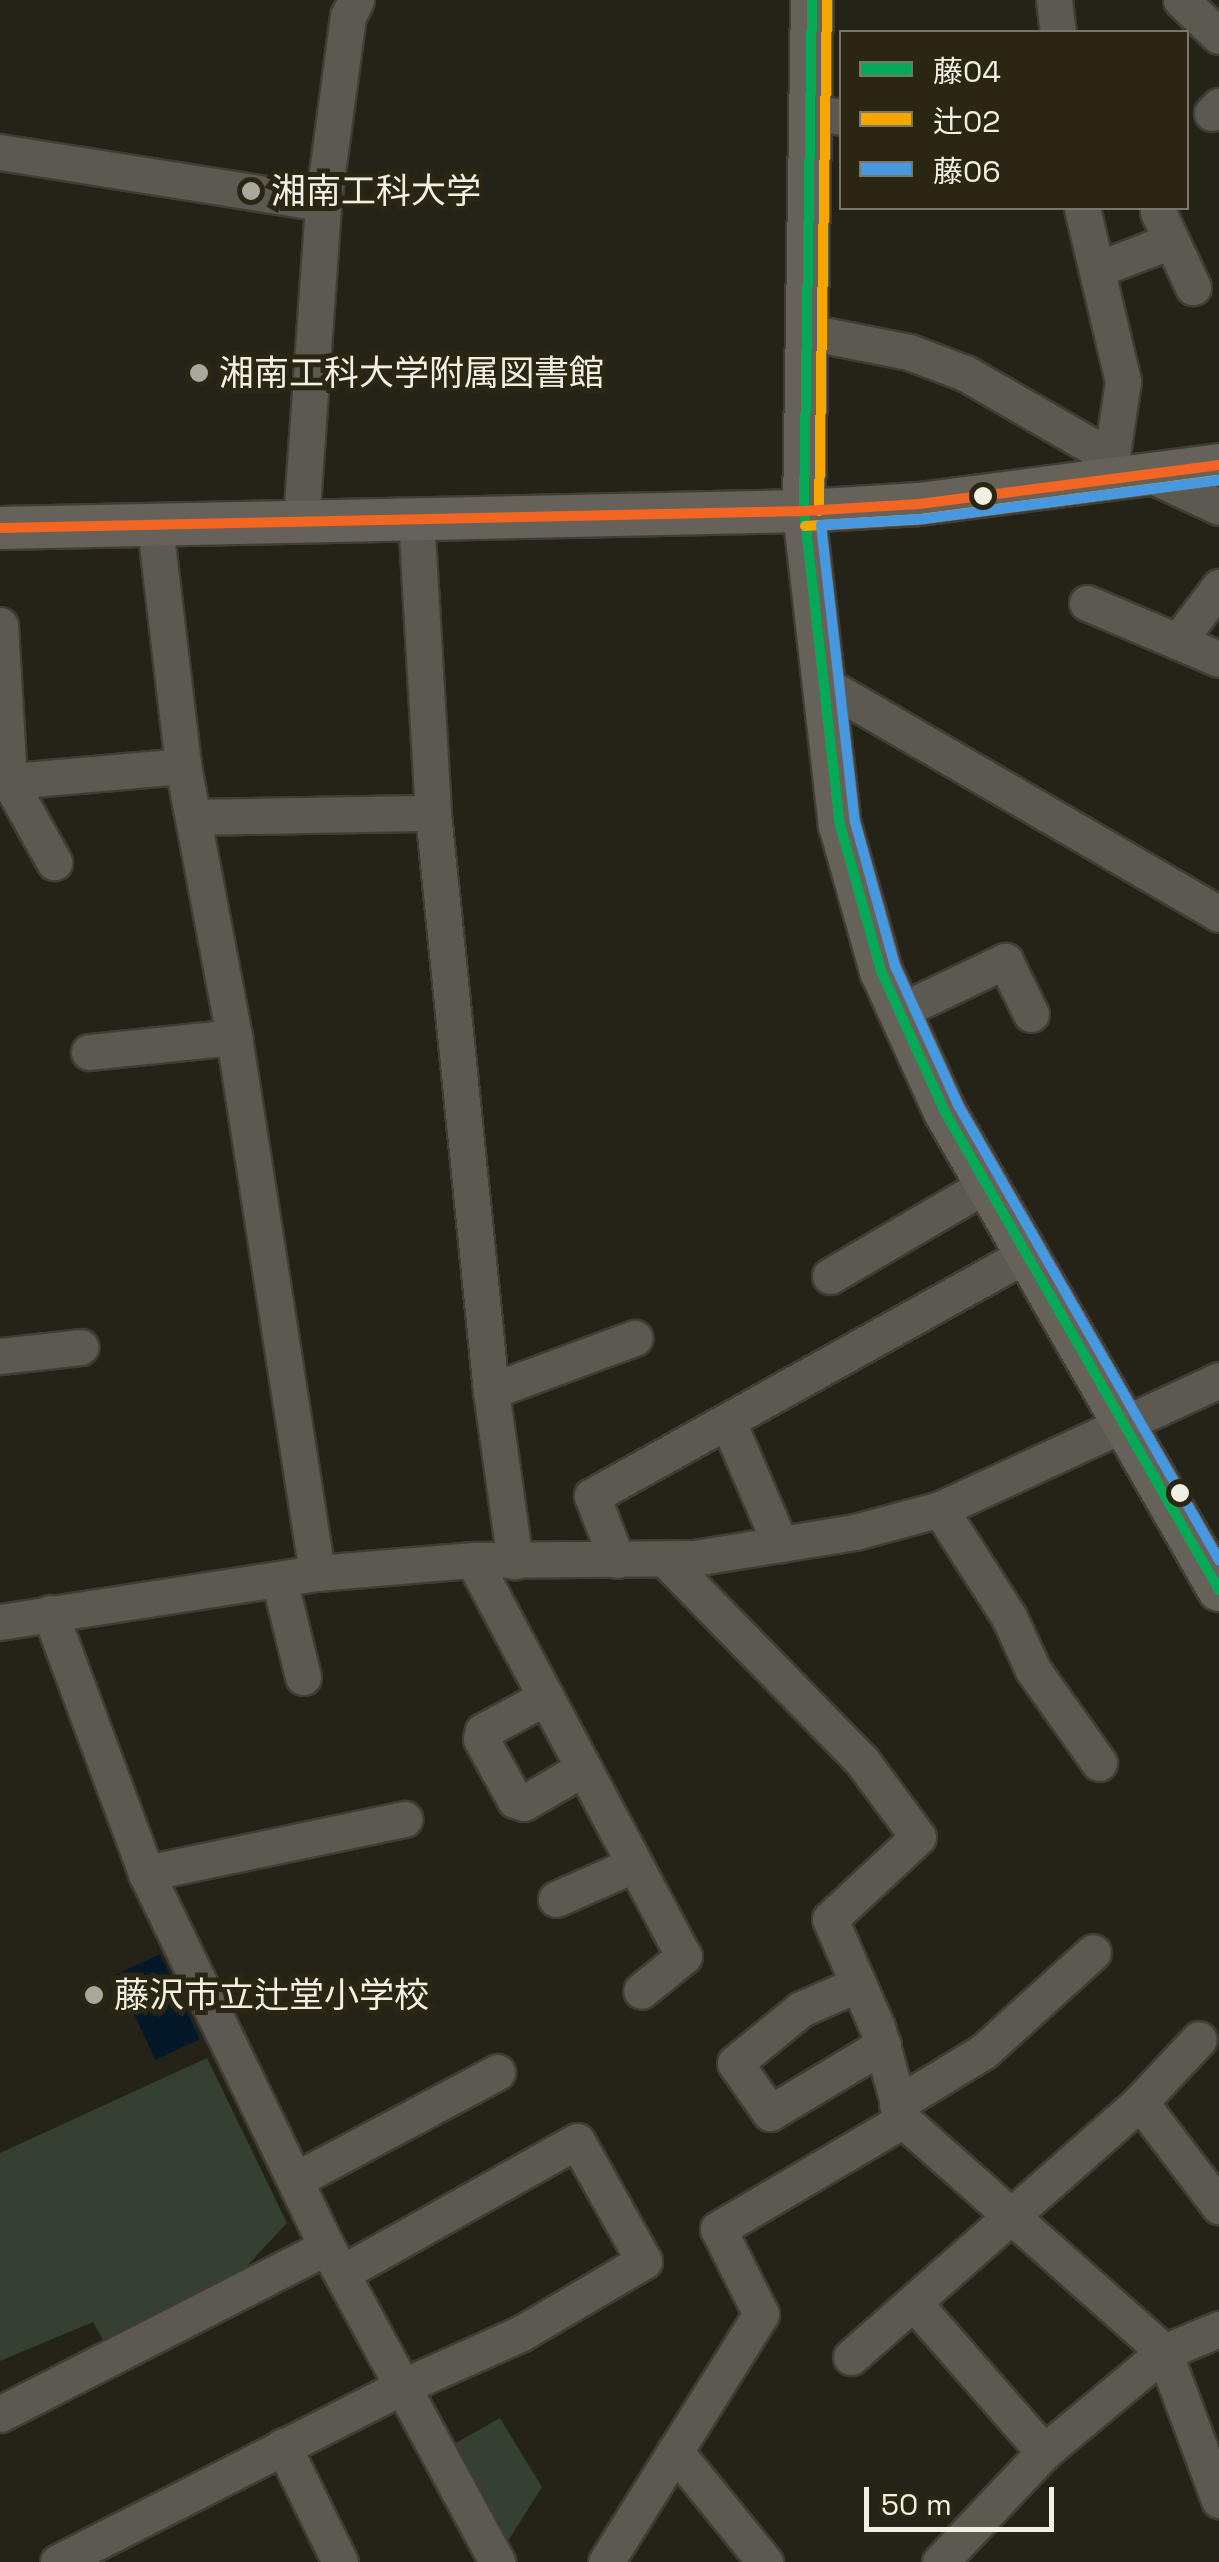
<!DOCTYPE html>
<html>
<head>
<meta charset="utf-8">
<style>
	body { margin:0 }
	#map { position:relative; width:1219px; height:2562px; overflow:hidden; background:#252218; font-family:"Space Grotesk","Noto Sans JP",sans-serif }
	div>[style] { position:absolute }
	.green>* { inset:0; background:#344031 }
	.water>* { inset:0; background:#051829; transform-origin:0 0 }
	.roads { filter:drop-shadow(2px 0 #3f3d35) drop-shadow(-2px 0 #3f3d35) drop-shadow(0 2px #3f3d35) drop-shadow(0 -2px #3f3d35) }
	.minor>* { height:35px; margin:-17.5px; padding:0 17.5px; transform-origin:17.5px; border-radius:17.5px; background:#5c5951 }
	.major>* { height:42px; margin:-21px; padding:0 21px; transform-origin:21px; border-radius:21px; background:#666159 }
	.bus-1>* { height:10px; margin:-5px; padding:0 5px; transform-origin:5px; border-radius:5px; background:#06aa56 }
	.bus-2>* { height:10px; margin:-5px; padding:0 5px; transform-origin:5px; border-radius:5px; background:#f7a600 }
	.bus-3>* { height:10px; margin:-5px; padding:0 5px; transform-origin:5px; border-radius:5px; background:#4699e1 }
	.bus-4>* { height:10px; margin:-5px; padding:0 5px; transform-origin:5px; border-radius:5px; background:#f26522 }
	.dots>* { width:28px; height:28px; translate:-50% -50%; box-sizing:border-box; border:5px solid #2a2613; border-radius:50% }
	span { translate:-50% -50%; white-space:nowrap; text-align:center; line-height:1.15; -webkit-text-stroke:10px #2a2613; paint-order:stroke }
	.poi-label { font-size:35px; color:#f2f0e4 }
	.left { translate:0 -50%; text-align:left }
	.legend { position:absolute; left:839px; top:30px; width:350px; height:180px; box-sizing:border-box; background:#2a2613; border:2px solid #7a7767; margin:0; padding:12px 18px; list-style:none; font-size:30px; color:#f2f0e4 }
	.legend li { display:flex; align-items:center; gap:20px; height:50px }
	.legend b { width:50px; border:2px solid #7a7767 }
	.scale { position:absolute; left:864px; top:2487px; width:190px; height:45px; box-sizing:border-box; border:5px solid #f2f0e4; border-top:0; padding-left:12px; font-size:30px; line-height:35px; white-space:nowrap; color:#f2f0e4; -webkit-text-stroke:8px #2a2613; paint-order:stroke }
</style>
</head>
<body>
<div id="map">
	<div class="green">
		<i style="clip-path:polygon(207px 2058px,287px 2223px,245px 2268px,103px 2340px,93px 2322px,0 2361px,0 2153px)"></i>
		<i style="clip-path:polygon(500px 2418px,542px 2487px,501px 2552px,447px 2448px)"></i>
	</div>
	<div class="water">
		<i style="left:160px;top:1954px;width:94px;height:49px;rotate:65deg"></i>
	</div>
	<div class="roads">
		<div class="minor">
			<i style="left:1054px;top:0;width:32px;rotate:83deg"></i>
			<i style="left:1181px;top:0;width:52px;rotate:43.5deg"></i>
			<i style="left:810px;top:112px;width:32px;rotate:9deg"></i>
			<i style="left:1212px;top:113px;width:10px;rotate:-45deg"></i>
			<i style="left:0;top:152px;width:327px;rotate:9deg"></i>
			<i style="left:1082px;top:208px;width:178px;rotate:76.7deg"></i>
			<i style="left:1123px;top:381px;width:95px;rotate:98.5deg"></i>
			<i style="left:1158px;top:212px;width:83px;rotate:65deg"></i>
			<i style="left:1098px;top:269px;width:78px;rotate:-21deg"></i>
			<i style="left:803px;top:331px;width:108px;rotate:11.2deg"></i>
			<i style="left:909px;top:352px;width:60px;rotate:20.6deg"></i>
			<i style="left:965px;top:373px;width:164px;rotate:30deg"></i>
			<i style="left:1148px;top:474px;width:78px;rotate:24.9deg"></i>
			<i style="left:416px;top:517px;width:296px;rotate:86.7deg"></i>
			<i style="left:433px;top:813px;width:581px;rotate:84.27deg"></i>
			<i style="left:491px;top:1391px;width:172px;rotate:82deg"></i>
			<i style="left:301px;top:521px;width:319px;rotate:-86deg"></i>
			<i style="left:323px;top:203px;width:189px;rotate:-82.4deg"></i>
			<i style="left:348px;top:16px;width:18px;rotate:-63deg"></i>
			<i style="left:155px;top:526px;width:242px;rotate:83.3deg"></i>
			<i style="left:183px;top:766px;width:276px;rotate:79.3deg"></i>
			<i style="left:234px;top:1037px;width:542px;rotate:81.2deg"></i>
			<i style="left:1087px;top:603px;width:143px;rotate:23deg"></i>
			<i style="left:0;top:625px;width:156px;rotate:86.7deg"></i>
			<i style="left:9px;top:781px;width:93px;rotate:60.9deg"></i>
			<i style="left:1178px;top:641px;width:68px;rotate:-52.8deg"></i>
			<i style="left:822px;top:683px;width:459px;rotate:30.2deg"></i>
			<i style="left:0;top:782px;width:184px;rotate:-5deg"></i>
			<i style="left:193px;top:817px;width:240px;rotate:-1deg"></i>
			<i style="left:898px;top:1012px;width:119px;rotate:-25.5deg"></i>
			<i style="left:1005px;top:961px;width:59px;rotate:63.9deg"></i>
			<i style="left:89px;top:1052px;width:146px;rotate:-5.9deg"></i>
			<i style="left:830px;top:1276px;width:181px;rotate:-30.3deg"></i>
			<i style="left:0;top:1356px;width:81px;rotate:-6.4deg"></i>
			<i style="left:491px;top:1391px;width:153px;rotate:-20.3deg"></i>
			<i style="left:728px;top:1422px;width:133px;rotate:66.9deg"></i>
			<i style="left:940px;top:1509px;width:128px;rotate:57.4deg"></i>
			<i style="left:1009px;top:1617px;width:58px;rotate:65.6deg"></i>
			<i style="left:1033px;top:1670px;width:114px;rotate:54.6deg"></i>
			<i style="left:665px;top:1559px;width:282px;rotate:45.7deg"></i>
			<i style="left:862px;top:1761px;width:94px;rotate:53.6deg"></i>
			<i style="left:918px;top:1837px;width:120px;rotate:137deg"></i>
			<i style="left:830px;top:1919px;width:118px;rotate:66.5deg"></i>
			<i style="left:877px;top:2027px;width:97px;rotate:74.4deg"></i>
			<i style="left:903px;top:2120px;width:349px;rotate:41.6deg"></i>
			<i style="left:1164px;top:2352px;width:158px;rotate:69.6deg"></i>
			<i style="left:473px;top:1560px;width:449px;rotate:62deg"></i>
			<i style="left:684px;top:1956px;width:55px;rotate:140.9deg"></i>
			<i style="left:617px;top:1560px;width:69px;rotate:-111.3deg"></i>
			<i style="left:592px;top:1496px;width:496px;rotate:-29.1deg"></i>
			<i style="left:279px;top:1579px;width:101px;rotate:76.2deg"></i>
			<i style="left:50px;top:1613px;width:277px;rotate:69.7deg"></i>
			<i style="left:146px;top:1873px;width:415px;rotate:64.2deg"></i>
			<i style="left:327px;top:2247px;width:358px;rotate:61.6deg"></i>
			<i style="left:0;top:1622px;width:321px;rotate:-8.8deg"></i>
			<i style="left:317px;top:1573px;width:157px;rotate:-4.8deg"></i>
			<i style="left:473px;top:1560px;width:221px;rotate:-0.5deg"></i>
			<i style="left:694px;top:1558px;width:163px;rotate:-9.2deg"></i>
			<i style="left:855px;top:1532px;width:88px;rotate:-15.1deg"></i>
			<i style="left:940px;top:1509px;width:307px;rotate:-24.8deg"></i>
			<i style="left:546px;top:1697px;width:72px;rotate:151.6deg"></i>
			<i style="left:483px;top:1731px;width:8px;rotate:104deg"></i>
			<i style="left:481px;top:1739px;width:70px;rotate:60.9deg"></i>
			<i style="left:515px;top:1800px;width:9px;rotate:18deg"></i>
			<i style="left:524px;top:1803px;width:69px;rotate:-30.3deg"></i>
			<i style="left:146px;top:1873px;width:264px;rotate:-11.8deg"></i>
			<i style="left:556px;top:1899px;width:86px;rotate:-23.9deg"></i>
			<i style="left:858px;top:1984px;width:62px;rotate:156.3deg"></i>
			<i style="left:801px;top:2009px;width:85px;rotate:140.7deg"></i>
			<i style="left:735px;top:2063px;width:61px;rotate:55deg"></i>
			<i style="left:770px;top:2113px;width:132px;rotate:-31deg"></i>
			<i style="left:1140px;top:2102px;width:131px;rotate:52.8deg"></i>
			<i style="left:897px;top:2104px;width:102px;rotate:-31.3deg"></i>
			<i style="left:984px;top:2051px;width:147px;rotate:-42.2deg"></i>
			<i style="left:297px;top:2179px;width:227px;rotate:-28.1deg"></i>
			<i style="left:914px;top:2303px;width:198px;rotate:48.9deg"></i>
			<i style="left:851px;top:2357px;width:385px;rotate:-41.4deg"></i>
			<i style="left:1140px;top:2102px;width:86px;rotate:-46.9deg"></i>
			<i style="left:0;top:2414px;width:367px;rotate:-27.1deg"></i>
			<i style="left:283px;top:2446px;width:129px;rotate:63.8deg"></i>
			<i style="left:675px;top:2451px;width:143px;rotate:51deg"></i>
			<i style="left:58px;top:2562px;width:383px;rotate:-27deg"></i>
			<i style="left:399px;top:2388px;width:133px;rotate:-24.1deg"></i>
			<i style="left:520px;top:2334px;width:144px;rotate:-30.5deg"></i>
			<i style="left:644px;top:2261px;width:137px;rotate:-119.2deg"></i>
			<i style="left:577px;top:2141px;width:270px;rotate:150.7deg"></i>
			<i style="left:606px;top:2562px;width:292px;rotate:-58deg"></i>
			<i style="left:761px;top:2314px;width:95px;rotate:-116.8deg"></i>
			<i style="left:718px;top:2229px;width:215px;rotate:-30.5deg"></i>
			<i style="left:940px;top:2562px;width:151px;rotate:-46.6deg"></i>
			<i style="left:1044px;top:2452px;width:156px;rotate:-39.8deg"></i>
			<i style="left:1164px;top:2352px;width:60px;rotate:-22.7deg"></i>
		</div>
		<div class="major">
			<i style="left:812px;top:0;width:511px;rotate:90.9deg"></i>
			<i style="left:804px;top:511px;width:316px;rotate:83.5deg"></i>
			<i style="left:840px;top:825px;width:152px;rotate:74.3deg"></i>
			<i style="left:881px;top:971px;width:155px;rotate:65.6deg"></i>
			<i style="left:945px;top:1112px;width:551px;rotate:60.18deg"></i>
			<i style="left:0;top:528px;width:804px;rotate:-1.21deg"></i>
			<i style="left:804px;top:511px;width:115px;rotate:-3.5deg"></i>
			<i style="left:919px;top:504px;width:303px;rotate:-7.4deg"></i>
		</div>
	</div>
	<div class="bus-1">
		<i style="left:812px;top:0;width:511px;rotate:90.9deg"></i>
		<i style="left:804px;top:511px;width:316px;rotate:83.5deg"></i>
		<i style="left:840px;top:825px;width:152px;rotate:74.3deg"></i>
		<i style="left:881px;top:971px;width:155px;rotate:65.6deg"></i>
		<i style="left:945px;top:1112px;width:551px;rotate:60.18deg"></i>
	</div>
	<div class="bus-2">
		<i style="left:819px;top:511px;width:511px;rotate:-89.1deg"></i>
		<i style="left:805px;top:526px;width:116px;rotate:-3.5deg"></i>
		<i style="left:921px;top:519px;width:301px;rotate:-7.5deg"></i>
	</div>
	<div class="bus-3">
		<i style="left:1219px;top:480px;width:301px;rotate:172.5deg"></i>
		<i style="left:921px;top:519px;width:100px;rotate:176.6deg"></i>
		<i style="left:821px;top:525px;width:299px;rotate:83.5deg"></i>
		<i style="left:855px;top:822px;width:149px;rotate:74.5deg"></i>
		<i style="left:895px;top:966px;width:153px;rotate:65.6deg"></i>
		<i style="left:958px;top:1105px;width:525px;rotate:60.16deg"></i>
	</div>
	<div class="bus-4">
		<i style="left:0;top:528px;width:804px;rotate:-1.21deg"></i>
		<i style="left:804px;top:511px;width:115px;rotate:-3.5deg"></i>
		<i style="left:919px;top:504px;width:303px;rotate:-7.4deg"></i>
	</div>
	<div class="dots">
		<i style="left:251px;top:191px;background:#aaa89d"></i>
		<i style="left:199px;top:373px;background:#aaa89d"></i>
		<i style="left:983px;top:496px;background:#f2f0e4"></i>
		<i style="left:1180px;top:1493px;background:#f2f0e4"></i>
		<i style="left:94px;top:1995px;background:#aaa89d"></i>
	</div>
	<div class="poi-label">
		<span class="left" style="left:271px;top:191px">湘南工科大学</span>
		<span class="left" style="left:219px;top:373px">湘南⼯科⼤学附属図書館</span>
		<span class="left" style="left:114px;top:1995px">藤沢市立辻堂小学校</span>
	</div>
	<ul class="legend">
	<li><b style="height:12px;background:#06aa56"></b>藤04</li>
	<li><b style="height:12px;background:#f7a600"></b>辻02</li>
	<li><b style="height:12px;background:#4699e1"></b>藤06</li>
	</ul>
	<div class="scale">50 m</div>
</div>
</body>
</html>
